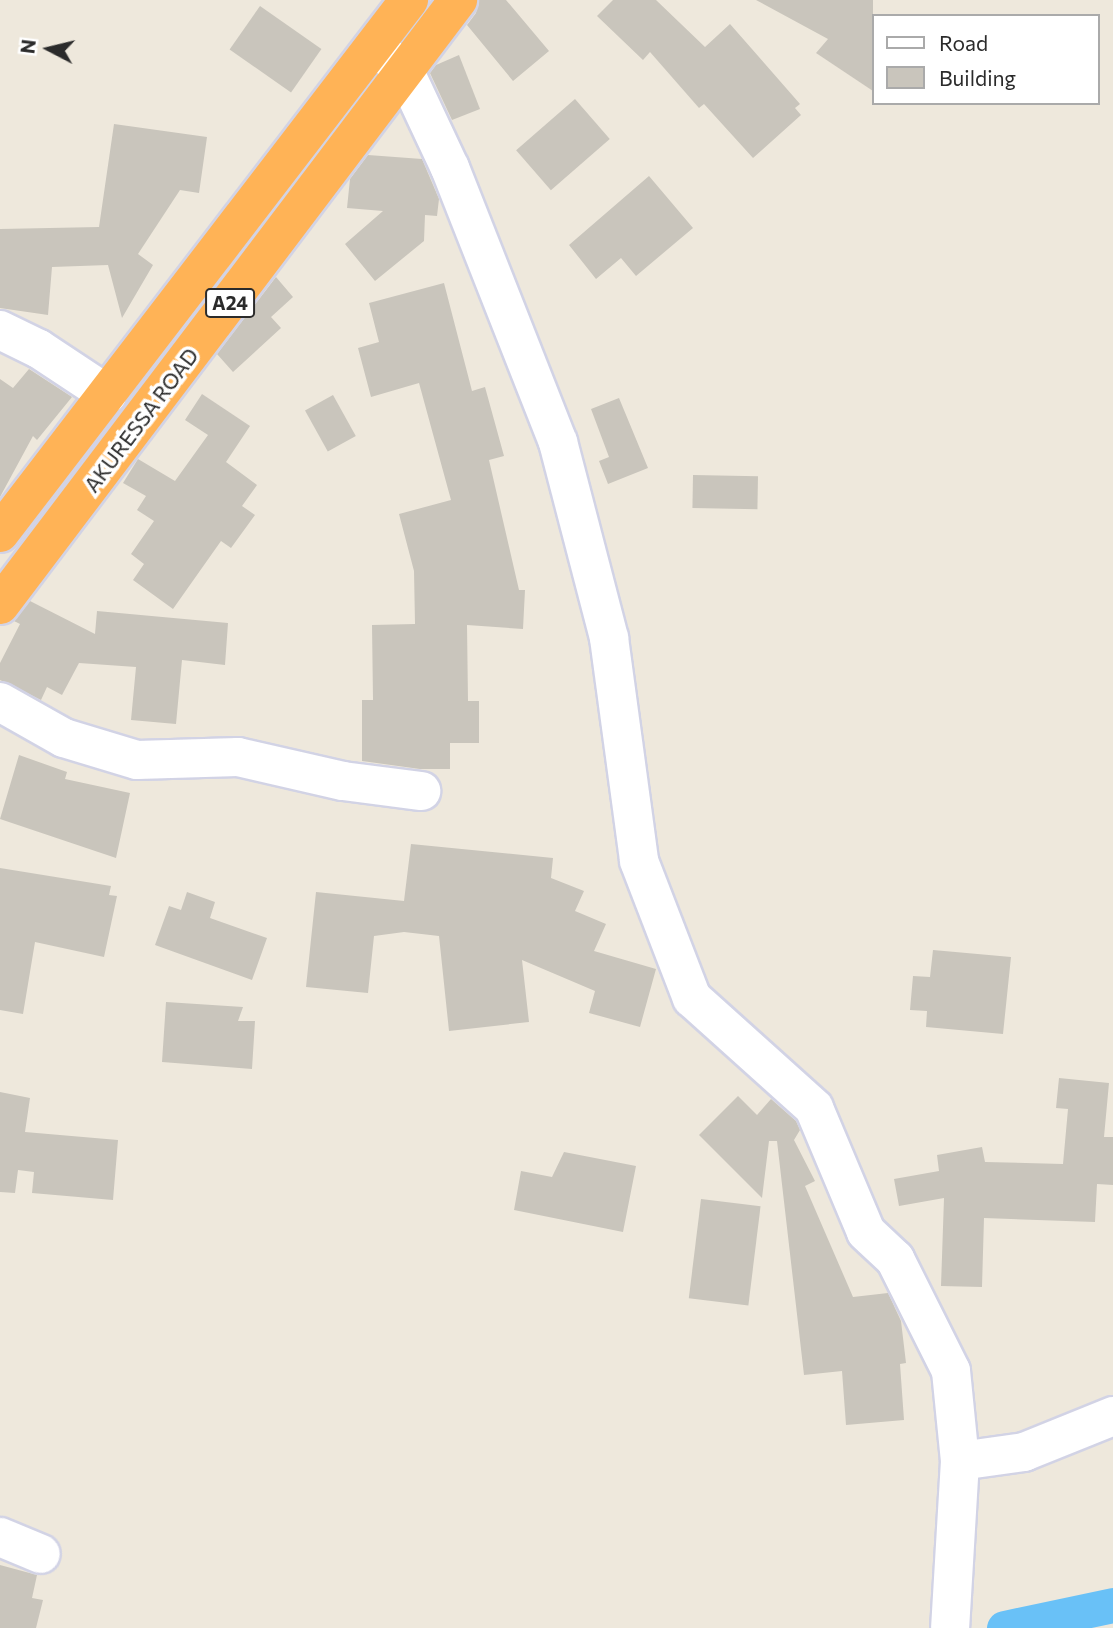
<!DOCTYPE html>
<html>
<head>
<meta charset="utf-8">
<style>
	body { margin:0 }
	#map { position:relative; width:1113px; height:1628px; overflow:hidden; background:#eee8dc; font-family:Commissioner,sans-serif }
	div>[style] { position:absolute }
	.canal>* { height:35px; margin:-17.5px; padding:0 17.5px; transform-origin:17.5px; border-radius:17.5px; background:#69c1f7 }
	.building>* { inset:0; background:#c9c5bc; transform-origin:0 0 }
	.roads { filter:drop-shadow(2px 0 #d2d3e5) drop-shadow(-2px 0 #d2d3e5) drop-shadow(0 2px #d2d3e5) drop-shadow(0 -2px #d2d3e5) }
	.minor>* { height:38px; margin:-19px; padding:0 19px; transform-origin:19px; border-radius:19px; background:#fff }
	.highway>* { height:38px; margin:-19px; padding:0 19px; transform-origin:19px; border-radius:19px; background:#ffb356 }
	span { translate:-50% -50%; white-space:nowrap; text-align:center; line-height:1.15; -webkit-text-stroke:7px #fff; paint-order:stroke }
	.shield-label span { padding:2px 5px; background:#fff; border:2px solid; border-radius:5px; -webkit-text-stroke-width:0 }
	.shield-label { font-size:19px; color:#2b2b2b; font-weight:700 }
	.street-label { font-size:21px; color:#2b2b2b }
	.legend { position:absolute; left:872px; top:14px; width:228px; height:91px; box-sizing:border-box; background:#fff; border:2px solid #aaa; margin:0; padding:9px 12px; list-style:none; font-size:21px; color:#2b2b2b }
	.legend li { display:flex; align-items:center; gap:14px; height:35px }
	.legend b { width:35px; border:2px solid #aaa }
	.north { position:absolute; left:14px; top:14px; width:70px; height:70px; -webkit-text-stroke:5px #fff; paint-order:stroke; rotate:277deg; font-size:19px; font-weight:700; line-height:28px; text-align:center; color:#2b2b2b }
	.north::after { content:''; display:block; margin:auto; width:24px; height:32px; background:#2b2b2b; clip-path:polygon(50% 0,100% 100%,50% 72%,0 100%) }
</style>
</head>
<body>
<div id="map">
	<div class="canal">
		<i style="left:1004px;top:1628px;width:111px;rotate:-11.9deg"></i>
	</div>
	<div class="building">
		<i style="clip-path:polygon(479px 0,506px 0,549px 51px,513px 81px,467px 25px,476px 13px)"></i>
		<i style="clip-path:polygon(613px 0,656px 0,705px 47px,730px 24px,800px 104px,795px 108px,801px 115px,753px 158px,704px 104px,699px 108px,650px 52px,643px 60px,597px 16px)"></i>
		<i style="clip-path:polygon(756px 0,873px 0,873px 91px,816px 53px,828px 39px)"></i>
		<i style="left:260px;top:6px;width:75px;height:53px;rotate:35deg"></i>
		<i style="clip-path:polygon(459px 55px,480px 109px,452px 120px,430px 73px,436px 65px)"></i>
		<i style="left:575px;top:99px;width:53px;height:78px;rotate:49deg"></i>
		<i style="clip-path:polygon(114px 124px,207px 137px,199px 193px,180px 190px,138px 254px,153px 265px,122px 318px,108px 265px,52px 267px,48px 315px,0 308px,0 229px,99px 227px)"></i>
		<i style="clip-path:polygon(368px 155px,422px 159px,439px 199px,437px 216px,425px 215px,424px 241px,375px 281px,345px 244px,383px 211px,347px 208px,350px 179px)"></i>
		<i style="clip-path:polygon(649px 176px,693px 228px,636px 276px,621px 258px,596px 279px,569px 245px)"></i>
		<i style="clip-path:polygon(276px 277px,293px 297px,271px 317px,281px 328px,233px 372px,217px 354px)"></i>
		<i style="clip-path:polygon(444px 283px,472px 391px,485px 387px,504px 456px,489px 460px,519px 590px,525px 590px,523px 629px,467px 625px,468px 701px,479px 701px,479px 743px,450px 743px,450px 769px,420px 769px,362px 761px,362px 700px,373px 700px,372px 625px,415px 624px,414px 571px,399px 514px,451px 500px,419px 383px,371px 397px,358px 348px,379px 342px,369px 303px)"></i>
		<i style="clip-path:polygon(29px 369px,72px 397px,37px 440px,33px 436px,0 497px,0 379px,13px 388px)"></i>
		<i style="clip-path:polygon(202px 394px,250px 426px,226px 462px,257px 485px,242px 506px,255px 515px,231px 548px,221px 541px,173px 609px,133px 580px,144px 564px,131px 554px,154px 521px,137px 510px,146px 496px,123px 483px,138px 459px,175px 481px,208px 435px,185px 420px)"></i>
		<i style="left:333px;top:395px;width:47px;height:32px;rotate:61deg"></i>
		<i style="clip-path:polygon(619px 398px,648px 468px,608px 484px,599px 461px,609px 457px,591px 409px)"></i>
		<i style="left:693px;top:475px;width:65px;height:33px;rotate:1deg"></i>
		<i style="clip-path:polygon(30px 601px,95px 634px,97px 611px,228px 623px,225px 665px,182px 660px,176px 724px,131px 720px,136px 667px,79px 663px,62px 695px,47px 687px,41px 700px,0 680px,0 663px,20px 624px,14px 621px)"></i>
		<i style="clip-path:polygon(19px 755px,67px 772px,65px 779px,130px 793px,116px 858px,0 819px)"></i>
		<i style="clip-path:polygon(411px 844px,553px 858px,551px 878px,584px 891px,575px 911px,606px 924px,594px 951px,656px 969px,640px 1027px,589px 1013px,595px 991px,522px 960px,529px 1022px,449px 1031px,439px 936px,404px 932px,374px 936px,368px 993px,306px 987px,316px 892px,404px 901px)"></i>
		<i style="clip-path:polygon(0 868px,111px 886px,109px 895px,117px 896px,104px 957px,35px 942px,23px 1014px,0 1010px)"></i>
		<i style="clip-path:polygon(187px 892px,215px 902px,210px 918px,267px 938px,252px 980px,155px 945px,169px 906px,181px 910px)"></i>
		<i style="clip-path:polygon(933px 950px,1011px 957px,1003px 1034px,926px 1027px,927px 1011px,910px 1010px,913px 976px,930px 977px)"></i>
		<i style="clip-path:polygon(166px 1002px,243px 1007px,238px 1021px,255px 1021px,252px 1069px,162px 1062px)"></i>
		<i style="clip-path:polygon(1059px 1078px,1109px 1083px,1104px 1137px,1113px 1137px,1113px 1185px,1097px 1184px,1095px 1222px,984px 1218px,982px 1287px,941px 1286px,944px 1198px,899px 1206px,894px 1179px,939px 1171px,937px 1155px,982px 1147px,985px 1162px,1063px 1164px,1068px 1109px,1056px 1108px)"></i>
		<i style="clip-path:polygon(0 1092px,30px 1098px,25px 1132px,118px 1140px,113px 1200px,32px 1193px,34px 1172px,18px 1170px,15px 1193px,0 1192px)"></i>
		<i style="clip-path:polygon(738px 1096px,757px 1115px,771px 1099px,796px 1121px,800px 1130px,794px 1140px,815px 1181px,805px 1186px,853px 1297px,888px 1293px,901px 1321px,906px 1363px,900px 1364px,904px 1420px,846px 1425px,842px 1371px,804px 1375px,777px 1141px,769px 1141px,762px 1198px,699px 1135px)"></i>
		<i style="clip-path:polygon(564px 1152px,636px 1166px,623px 1232px,514px 1210px,521px 1171px,552px 1177px)"></i>
		<i style="left:701px;top:1199px;width:60px;height:100px;rotate:7deg"></i>
		<i style="clip-path:polygon(0 1565px,37px 1575px,32px 1598px,43px 1600px,36px 1628px,0 1628px)"></i>
	</div>
	<div class="roads">
		<div class="minor">
			<i style="left:382px;top:52px;width:30px;rotate:41deg"></i>
			<i style="left:405px;top:72px;width:106px;rotate:64.9deg"></i>
			<i style="left:450px;top:168px;width:295px;rotate:68.5deg"></i>
			<i style="left:558px;top:442px;width:203px;rotate:75.4deg"></i>
			<i style="left:609px;top:638px;width:225px;rotate:82.3deg"></i>
			<i style="left:639px;top:861px;width:147px;rotate:68.9deg"></i>
			<i style="left:692px;top:998px;width:164px;rotate:42deg"></i>
			<i style="left:814px;top:1108px;width:134px;rotate:67.2deg"></i>
			<i style="left:866px;top:1232px;width:40px;rotate:43deg"></i>
			<i style="left:895px;top:1259px;width:125px;rotate:63.4deg"></i>
			<i style="left:951px;top:1371px;width:90px;rotate:84.3deg"></i>
			<i style="left:960px;top:1461px;width:167px;rotate:93.4deg"></i>
			<i style="left:0;top:330px;width:43px;rotate:26deg"></i>
			<i style="left:39px;top:349px;width:82px;rotate:33.5deg"></i>
			<i style="left:0;top:702px;width:73px;rotate:29.4deg"></i>
			<i style="left:64px;top:738px;width:76px;rotate:16.8deg"></i>
			<i style="left:137px;top:760px;width:101px;rotate:-1.7deg"></i>
			<i style="left:238px;top:757px;width:108px;rotate:12.9deg"></i>
			<i style="left:343px;top:781px;width:79px;rotate:7.3deg"></i>
			<i style="left:960px;top:1461px;width:65px;rotate:-8deg"></i>
			<i style="left:1024px;top:1452px;width:96px;rotate:-22deg"></i>
			<i style="left:0;top:1537px;width:44px;rotate:22.5deg"></i>
		</div>
		<div class="highway">
			<i style="left:0;top:533px;width:672px;rotate:-52.5deg"></i>
			<i style="left:0;top:605px;width:759px;rotate:-52.87deg"></i>
		</div>
	</div>
	<div class="shield-label">
		<span style="left:230px;top:303px">A24</span>
	</div>
	<div class="street-label">
		<span style="left:141px;top:420px;rotate:-53deg">AKURESSA ROAD</span>
	</div>
	<ul class="legend">
	<li><b style="height:9px;background:#fff"></b>Road</li>
	<li><b style="height:19px;background:#c9c5bc"></b>Building</li>
	</ul>
	<div class="north">N</div>
</div>
</body>
</html>
